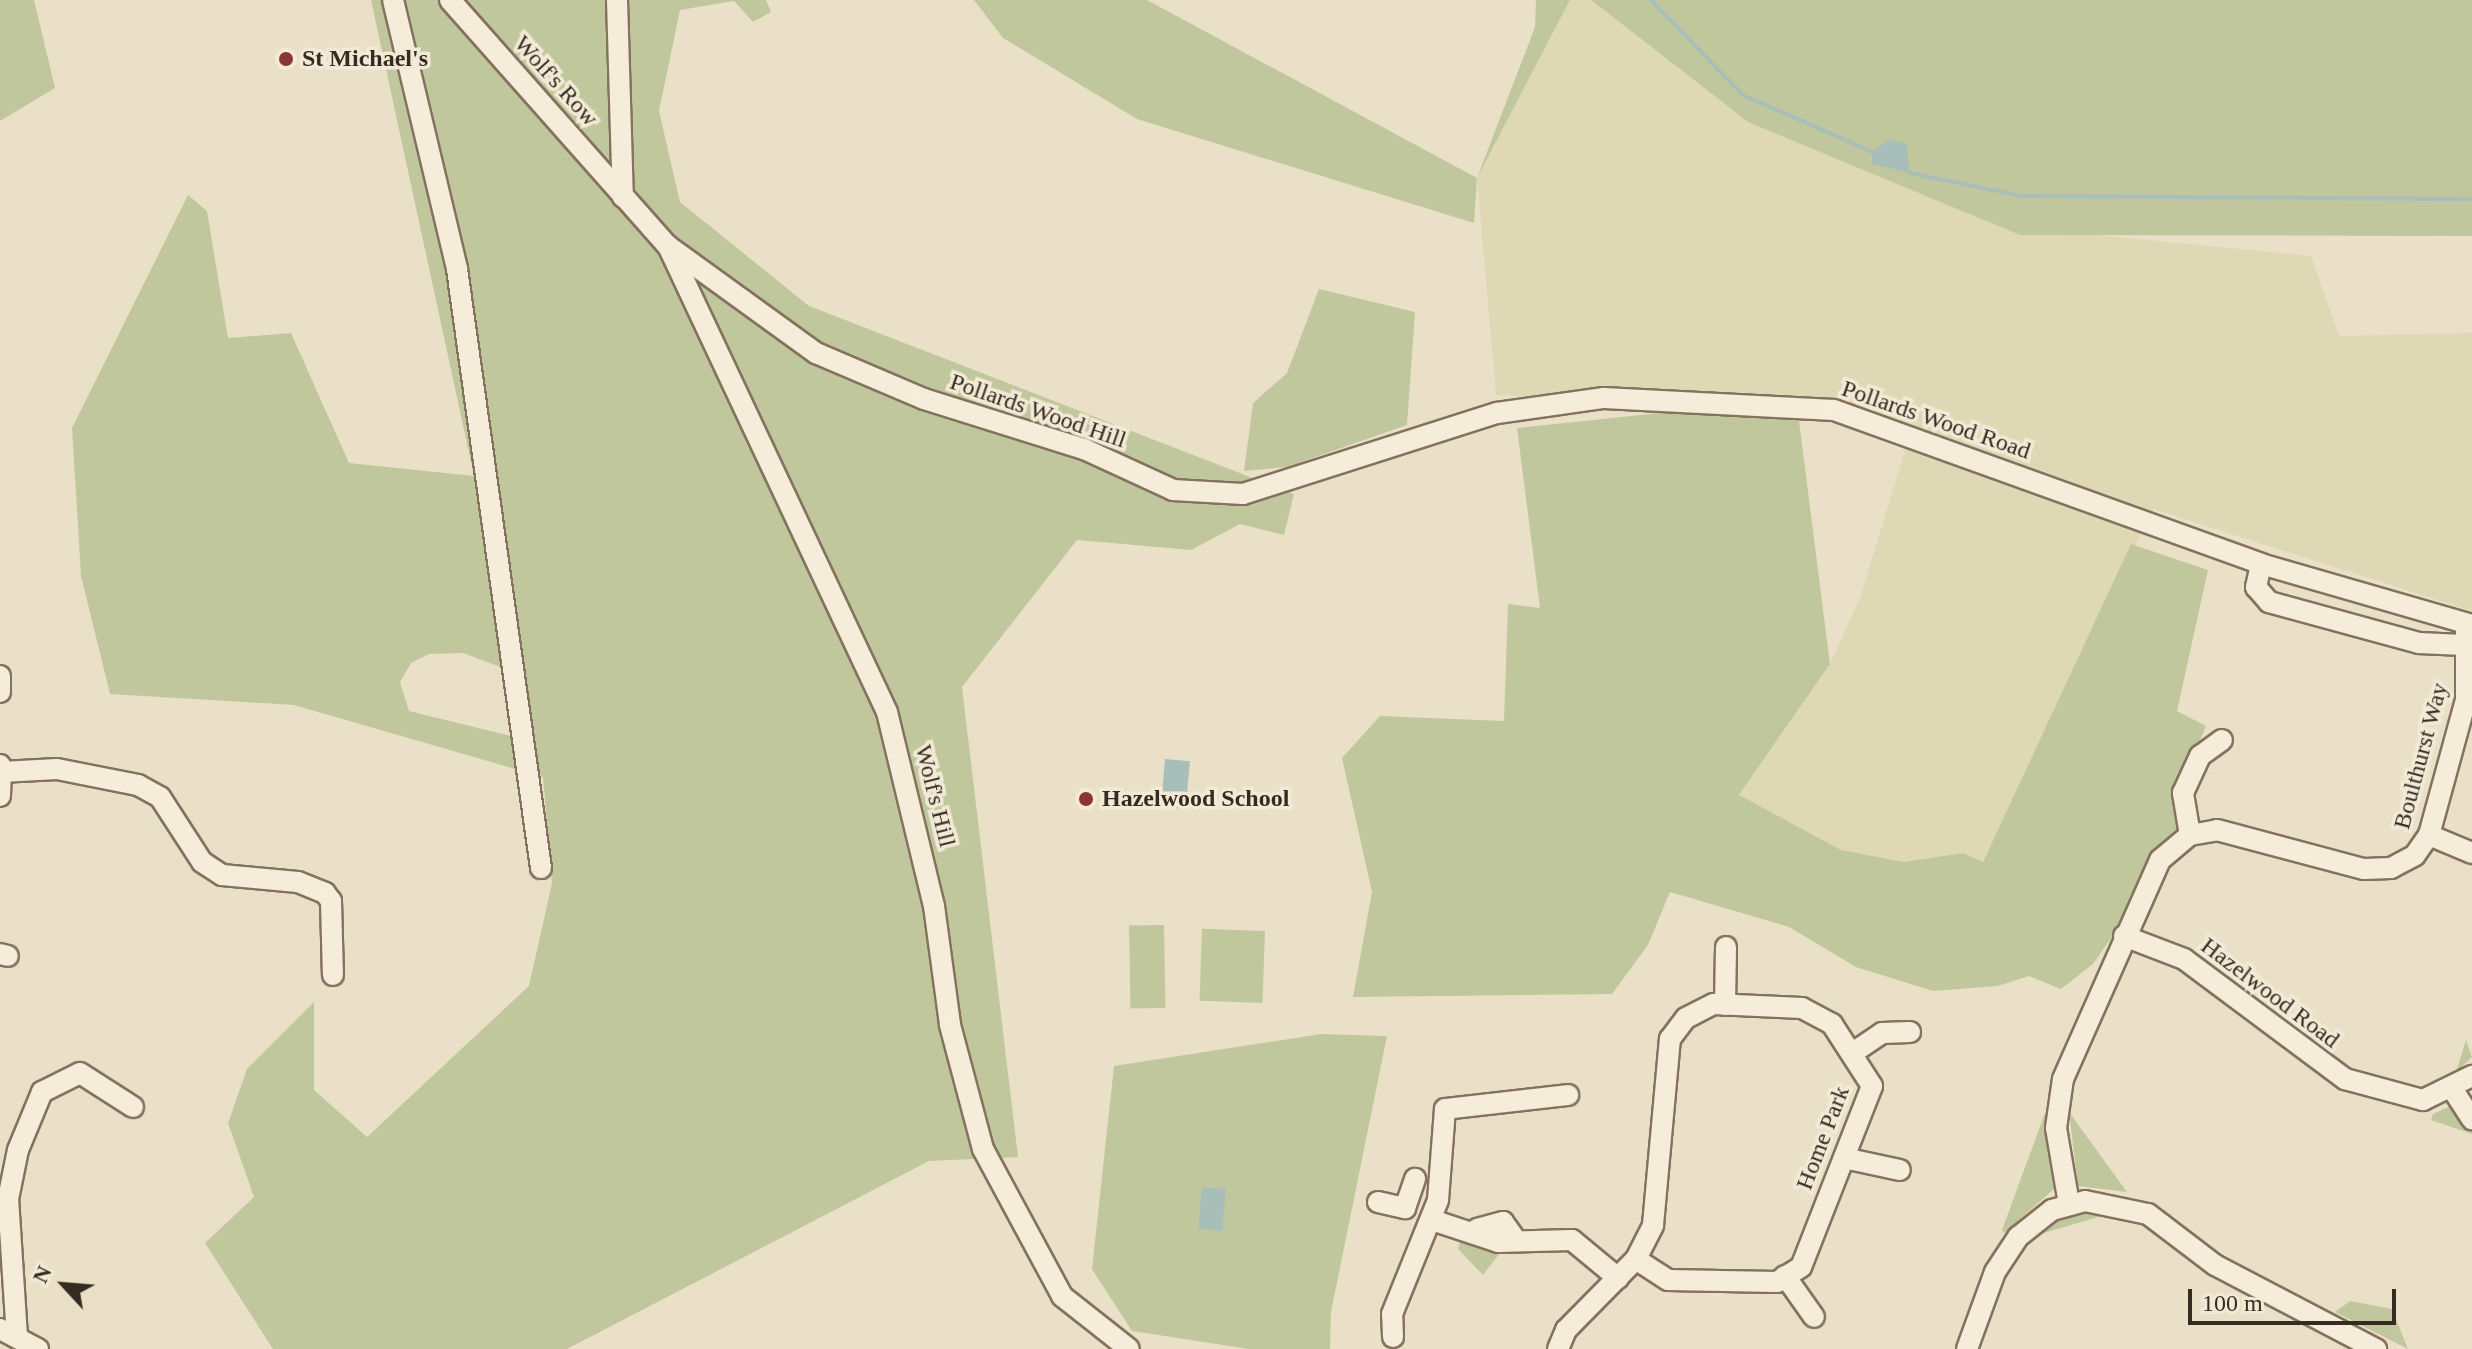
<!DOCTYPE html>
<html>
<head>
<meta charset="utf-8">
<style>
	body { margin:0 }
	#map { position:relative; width:2472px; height:1349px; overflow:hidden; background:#eae0c7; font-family:Georgia,serif }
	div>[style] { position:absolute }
	.farmland>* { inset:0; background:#dfd8b5 }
	.green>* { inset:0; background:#c1c79c; transform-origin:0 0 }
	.water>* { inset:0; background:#a8beb8; transform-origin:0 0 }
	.stream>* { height:4px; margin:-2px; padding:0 2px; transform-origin:2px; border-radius:2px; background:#a8beb8 }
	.roads { filter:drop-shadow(2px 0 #84725e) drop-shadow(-2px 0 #84725e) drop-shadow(0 2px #84725e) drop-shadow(0 -2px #84725e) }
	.minor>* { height:20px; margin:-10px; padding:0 10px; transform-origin:10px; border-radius:10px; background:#f5edda }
	.dots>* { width:22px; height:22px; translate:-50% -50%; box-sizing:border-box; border:4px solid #f2ead6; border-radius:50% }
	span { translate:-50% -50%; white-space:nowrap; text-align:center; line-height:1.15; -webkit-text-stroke:7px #f2ead6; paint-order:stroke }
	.poi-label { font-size:24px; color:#352b20; font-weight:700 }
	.left { translate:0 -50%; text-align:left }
	.street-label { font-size:24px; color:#352b20 }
	.north { position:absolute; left:24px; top:1245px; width:80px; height:80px; -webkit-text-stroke:6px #f2ead6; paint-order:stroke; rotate:296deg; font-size:22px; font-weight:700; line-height:32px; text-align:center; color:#352b20 }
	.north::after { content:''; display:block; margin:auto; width:28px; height:36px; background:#352b20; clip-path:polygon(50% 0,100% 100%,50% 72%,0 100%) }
	.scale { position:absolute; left:2188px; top:1289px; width:208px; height:36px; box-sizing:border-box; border:4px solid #352b20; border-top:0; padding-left:10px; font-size:24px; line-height:28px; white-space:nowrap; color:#352b20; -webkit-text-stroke:6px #f2ead6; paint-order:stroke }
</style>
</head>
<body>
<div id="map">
	<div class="farmland">
		<i style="clip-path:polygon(1570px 0,1591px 0,1748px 122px,2016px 227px,2311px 256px,2339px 336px,2472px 333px,2472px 611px,2153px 509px,1983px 861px,1963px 853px,1904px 862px,1841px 850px,1739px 796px,1830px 664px,1860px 598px,1909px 437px,1834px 410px,1496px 395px,1477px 178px)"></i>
	</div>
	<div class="green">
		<i style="clip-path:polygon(0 0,34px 0,55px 88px,0 121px)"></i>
		<i style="clip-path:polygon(evenodd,371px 0,766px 0,771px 12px,753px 22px,734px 1px,680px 10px,659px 111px,680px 202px,809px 306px,1294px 494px,1284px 535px,1240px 524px,1191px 550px,1077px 540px,962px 687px,1018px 1157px,929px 1161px,567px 1349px,273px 1349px,205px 1243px,254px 1197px,228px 1123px,247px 1069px,314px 1002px,314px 1090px,367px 1137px,529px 986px,552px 883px,543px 777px,294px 705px,110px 694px,81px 576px,72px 428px,188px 195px,207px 211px,228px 338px,291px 333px,349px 463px,474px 476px,371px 0,463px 653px,503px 668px,511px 736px,409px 711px,400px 682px,411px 663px,429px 654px,463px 653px)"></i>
		<i style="clip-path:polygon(974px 0,1147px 0,1477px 178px,1474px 223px,1137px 119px,1003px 38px)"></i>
		<i style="clip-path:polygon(1536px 0,1570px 0,1477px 178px,1535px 27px)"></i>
		<i style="clip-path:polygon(1591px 0,2472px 0,2472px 236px,2020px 235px,1748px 122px)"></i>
		<i style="clip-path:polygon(1319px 289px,1415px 312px,1407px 425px,1287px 467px,1244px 471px,1253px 403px,1287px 373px)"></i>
		<i style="clip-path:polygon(1717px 407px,1799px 421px,1830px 664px,1739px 795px,1841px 850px,1904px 862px,1963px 853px,1983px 862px,2131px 544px,2208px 570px,2177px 711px,2206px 726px,2177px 794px,2178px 829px,2155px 855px,2123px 921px,2093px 964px,2061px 989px,2029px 976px,1998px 986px,1933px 991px,1856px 967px,1789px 927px,1670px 892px,1648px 945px,1612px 994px,1353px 997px,1372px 892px,1342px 758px,1380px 716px,1504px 721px,1508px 604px,1540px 608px,1517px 428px)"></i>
		<i style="left:1164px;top:925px;width:83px;height:35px;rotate:89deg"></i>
		<i style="left:1265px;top:931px;width:72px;height:63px;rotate:92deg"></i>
		<i style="clip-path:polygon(1321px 1034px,1387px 1036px,1331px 1312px,1330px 1349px,1249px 1349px,1132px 1331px,1092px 1269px,1114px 1066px)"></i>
		<i style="clip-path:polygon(2466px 1040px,2472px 1057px,2456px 1072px)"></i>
		<i style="clip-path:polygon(2472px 1096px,2472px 1134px,2431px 1120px,2433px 1114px)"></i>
		<i style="clip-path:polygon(2069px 1112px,2127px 1192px,2078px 1186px)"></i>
		<i style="clip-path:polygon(2045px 1113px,2054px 1189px,2004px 1233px,2002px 1230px)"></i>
		<i style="clip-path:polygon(2082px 1209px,2115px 1212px,2030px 1237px,2054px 1217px)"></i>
		<i style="clip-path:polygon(1513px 1236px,1483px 1275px,1458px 1249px,1461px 1238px)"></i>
		<i style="clip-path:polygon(2350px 1301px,2392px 1309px,2408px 1349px,2335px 1312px)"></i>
	</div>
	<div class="water">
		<i style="clip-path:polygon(1887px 140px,1906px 143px,1910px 173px,1872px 164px,1872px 152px)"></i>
		<i style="left:1165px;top:759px;width:25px;height:48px;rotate:5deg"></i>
		<i style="left:1202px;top:1187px;width:24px;height:42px;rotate:5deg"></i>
	</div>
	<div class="stream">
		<i style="left:1651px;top:0;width:132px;rotate:45.9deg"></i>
		<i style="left:1743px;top:95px;width:141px;rotate:23.8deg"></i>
		<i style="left:1910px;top:173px;width:113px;rotate:11.7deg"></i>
		<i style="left:2021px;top:196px;width:451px;rotate:0.4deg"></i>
	</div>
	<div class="roads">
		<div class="minor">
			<i style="left:393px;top:0;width:277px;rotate:76.6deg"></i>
			<i style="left:457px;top:269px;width:605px;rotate:82.02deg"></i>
			<i style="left:450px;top:0;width:329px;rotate:48.5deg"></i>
			<i style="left:668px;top:246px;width:183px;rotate:35.9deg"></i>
			<i style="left:816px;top:353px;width:117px;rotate:23.1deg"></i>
			<i style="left:924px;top:399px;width:168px;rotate:17.4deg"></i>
			<i style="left:1084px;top:449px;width:98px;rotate:24.7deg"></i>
			<i style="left:1173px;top:490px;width:70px;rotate:3.3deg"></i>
			<i style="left:1243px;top:494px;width:267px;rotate:-17.7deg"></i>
			<i style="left:1497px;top:413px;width:108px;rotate:-8deg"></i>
			<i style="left:1604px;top:398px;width:230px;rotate:3deg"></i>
			<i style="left:1834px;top:410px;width:454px;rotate:19.8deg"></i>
			<i style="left:2261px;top:564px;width:220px;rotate:16.1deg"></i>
			<i style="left:617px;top:0;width:197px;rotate:88.3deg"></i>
			<i style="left:668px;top:246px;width:515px;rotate:64.83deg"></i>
			<i style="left:887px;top:712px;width:200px;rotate:76.4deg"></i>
			<i style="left:934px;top:906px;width:120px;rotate:82.3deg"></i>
			<i style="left:950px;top:1025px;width:128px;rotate:75.1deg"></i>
			<i style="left:983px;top:1149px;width:167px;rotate:61.7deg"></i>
			<i style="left:1062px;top:1296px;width:85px;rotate:38.3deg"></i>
			<i style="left:2261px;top:564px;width:24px;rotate:102deg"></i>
			<i style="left:2256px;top:587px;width:20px;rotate:49deg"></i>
			<i style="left:2269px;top:602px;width:156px;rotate:15.3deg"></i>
			<i style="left:2419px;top:643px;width:44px;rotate:2.6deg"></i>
			<i style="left:0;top:676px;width:16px;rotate:90deg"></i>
			<i style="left:0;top:765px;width:7px;rotate:82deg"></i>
			<i style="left:1px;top:772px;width:56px;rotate:-3.1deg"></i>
			<i style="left:57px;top:769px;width:83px;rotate:11.2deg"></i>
			<i style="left:138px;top:785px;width:25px;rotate:29deg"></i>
			<i style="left:160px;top:797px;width:77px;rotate:57.1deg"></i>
			<i style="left:202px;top:862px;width:24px;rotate:33deg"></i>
			<i style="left:222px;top:875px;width:76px;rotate:5.3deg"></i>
			<i style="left:298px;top:882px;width:29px;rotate:22deg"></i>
			<i style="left:325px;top:893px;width:10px;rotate:53deg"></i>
			<i style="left:331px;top:901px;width:74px;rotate:88.5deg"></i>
			<i style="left:0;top:796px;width:24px;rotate:-88deg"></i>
			<i style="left:2190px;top:835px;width:43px;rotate:-99.5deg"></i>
			<i style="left:2183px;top:793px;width:41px;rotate:-65.3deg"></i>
			<i style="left:2200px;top:756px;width:27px;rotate:-36deg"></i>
			<i style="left:2429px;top:835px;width:47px;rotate:22.7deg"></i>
			<i style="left:2124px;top:936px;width:64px;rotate:21deg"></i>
			<i style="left:2184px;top:959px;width:201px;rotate:36.7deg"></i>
			<i style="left:2345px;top:1079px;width:81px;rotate:15.1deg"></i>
			<i style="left:2423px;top:1100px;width:55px;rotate:-26.1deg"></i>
			<i style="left:0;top:954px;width:8px;rotate:14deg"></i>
			<i style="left:1725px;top:1005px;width:58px;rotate:-89deg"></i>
			<i style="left:1854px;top:1052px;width:34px;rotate:-34deg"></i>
			<i style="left:1882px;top:1033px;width:28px;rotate:-2deg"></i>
			<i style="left:2453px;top:1090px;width:35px;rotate:57deg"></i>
			<i style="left:1844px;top:1158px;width:57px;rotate:12.1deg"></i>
			<i style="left:1378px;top:1202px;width:28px;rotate:13deg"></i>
			<i style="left:1405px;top:1208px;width:31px;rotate:-71deg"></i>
			<i style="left:2069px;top:1204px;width:77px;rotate:-99.7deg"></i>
			<i style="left:2056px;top:1128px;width:49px;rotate:-81.9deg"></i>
			<i style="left:2063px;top:1079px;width:240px;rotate:-66.1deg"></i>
			<i style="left:2160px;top:860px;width:39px;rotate:-40deg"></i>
			<i style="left:2190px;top:835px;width:27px;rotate:-10deg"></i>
			<i style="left:2217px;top:830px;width:152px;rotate:14.9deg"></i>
			<i style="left:2364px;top:869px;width:27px;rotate:-2deg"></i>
			<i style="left:2391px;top:868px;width:27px;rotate:-28deg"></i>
			<i style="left:2415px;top:855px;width:24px;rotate:-55deg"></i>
			<i style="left:2429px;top:835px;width:140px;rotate:-74.7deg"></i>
			<i style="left:2466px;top:700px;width:76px;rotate:-90deg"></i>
			<i style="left:1432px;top:1220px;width:70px;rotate:18.4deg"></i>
			<i style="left:1498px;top:1242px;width:74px;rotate:-1.5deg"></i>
			<i style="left:1572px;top:1240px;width:60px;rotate:39.6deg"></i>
			<i style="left:1477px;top:1229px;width:27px;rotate:-15deg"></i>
			<i style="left:1503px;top:1222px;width:17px;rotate:54deg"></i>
			<i style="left:1785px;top:1276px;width:50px;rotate:54.7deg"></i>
			<i style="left:0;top:1329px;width:43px;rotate:27.8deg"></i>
			<i style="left:17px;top:1337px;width:138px;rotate:-93.7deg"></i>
			<i style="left:8px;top:1199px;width:50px;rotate:-78.5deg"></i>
			<i style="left:18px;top:1150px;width:63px;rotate:-67.5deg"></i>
			<i style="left:42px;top:1092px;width:42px;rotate:-26.6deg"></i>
			<i style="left:80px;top:1073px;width:63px;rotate:32.7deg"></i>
			<i style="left:1393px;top:1337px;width:23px;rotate:-92deg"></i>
			<i style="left:1392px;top:1314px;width:123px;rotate:-68deg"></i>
			<i style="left:1438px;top:1200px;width:91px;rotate:-85.6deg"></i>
			<i style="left:1445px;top:1109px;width:124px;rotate:-6.5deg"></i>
			<i style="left:1558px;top:1349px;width:21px;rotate:-67deg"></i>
			<i style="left:1566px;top:1330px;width:100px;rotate:-45.4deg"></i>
			<i style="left:1636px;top:1259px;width:38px;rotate:-63deg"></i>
			<i style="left:1653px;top:1225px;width:187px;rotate:-84.8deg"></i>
			<i style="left:1670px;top:1039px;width:26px;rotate:-53deg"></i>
			<i style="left:1686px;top:1018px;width:31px;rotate:-27deg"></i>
			<i style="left:1714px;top:1004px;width:88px;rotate:2.6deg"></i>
			<i style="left:1802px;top:1008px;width:34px;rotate:28deg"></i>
			<i style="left:1832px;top:1024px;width:74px;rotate:57.2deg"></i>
			<i style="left:1872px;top:1086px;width:194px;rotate:111.4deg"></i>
			<i style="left:1801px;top:1267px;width:28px;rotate:148deg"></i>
			<i style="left:1777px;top:1282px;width:109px;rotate:-178.9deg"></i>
			<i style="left:1668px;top:1280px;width:38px;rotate:-147deg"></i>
			<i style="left:1967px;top:1349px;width:82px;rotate:-70deg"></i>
			<i style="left:1995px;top:1272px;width:42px;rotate:-56.7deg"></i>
			<i style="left:2018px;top:1237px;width:43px;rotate:-38.5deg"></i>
			<i style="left:2052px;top:1210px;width:34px;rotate:-15deg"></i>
			<i style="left:2085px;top:1201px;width:64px;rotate:11.7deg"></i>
			<i style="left:2148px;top:1214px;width:84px;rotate:37.3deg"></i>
			<i style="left:2215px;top:1265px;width:182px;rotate:27.6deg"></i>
		</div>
	</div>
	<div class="dots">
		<i style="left:286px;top:59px;background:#8c3535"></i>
		<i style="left:1086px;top:799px;background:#8c3535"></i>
	</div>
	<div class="poi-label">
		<span class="left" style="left:302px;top:59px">St Michael's</span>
		<span class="left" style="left:1102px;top:799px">Hazelwood School</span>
	</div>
	<div class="street-label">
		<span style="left:556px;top:81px;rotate:48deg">Wolf's Row</span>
		<span style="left:1038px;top:411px;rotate:19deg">Pollards Wood Hill</span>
		<span style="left:1936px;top:420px;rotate:19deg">Pollards Wood Road</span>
		<span style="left:2421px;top:756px;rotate:-75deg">Boulthurst Way</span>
		<span style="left:935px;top:796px;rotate:76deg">Wolf's Hill</span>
		<span style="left:2270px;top:993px;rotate:37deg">Hazelwood Road</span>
		<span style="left:1823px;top:1138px;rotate:-69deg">Home Park</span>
	</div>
	<div class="north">N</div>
	<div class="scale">100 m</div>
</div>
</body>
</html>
